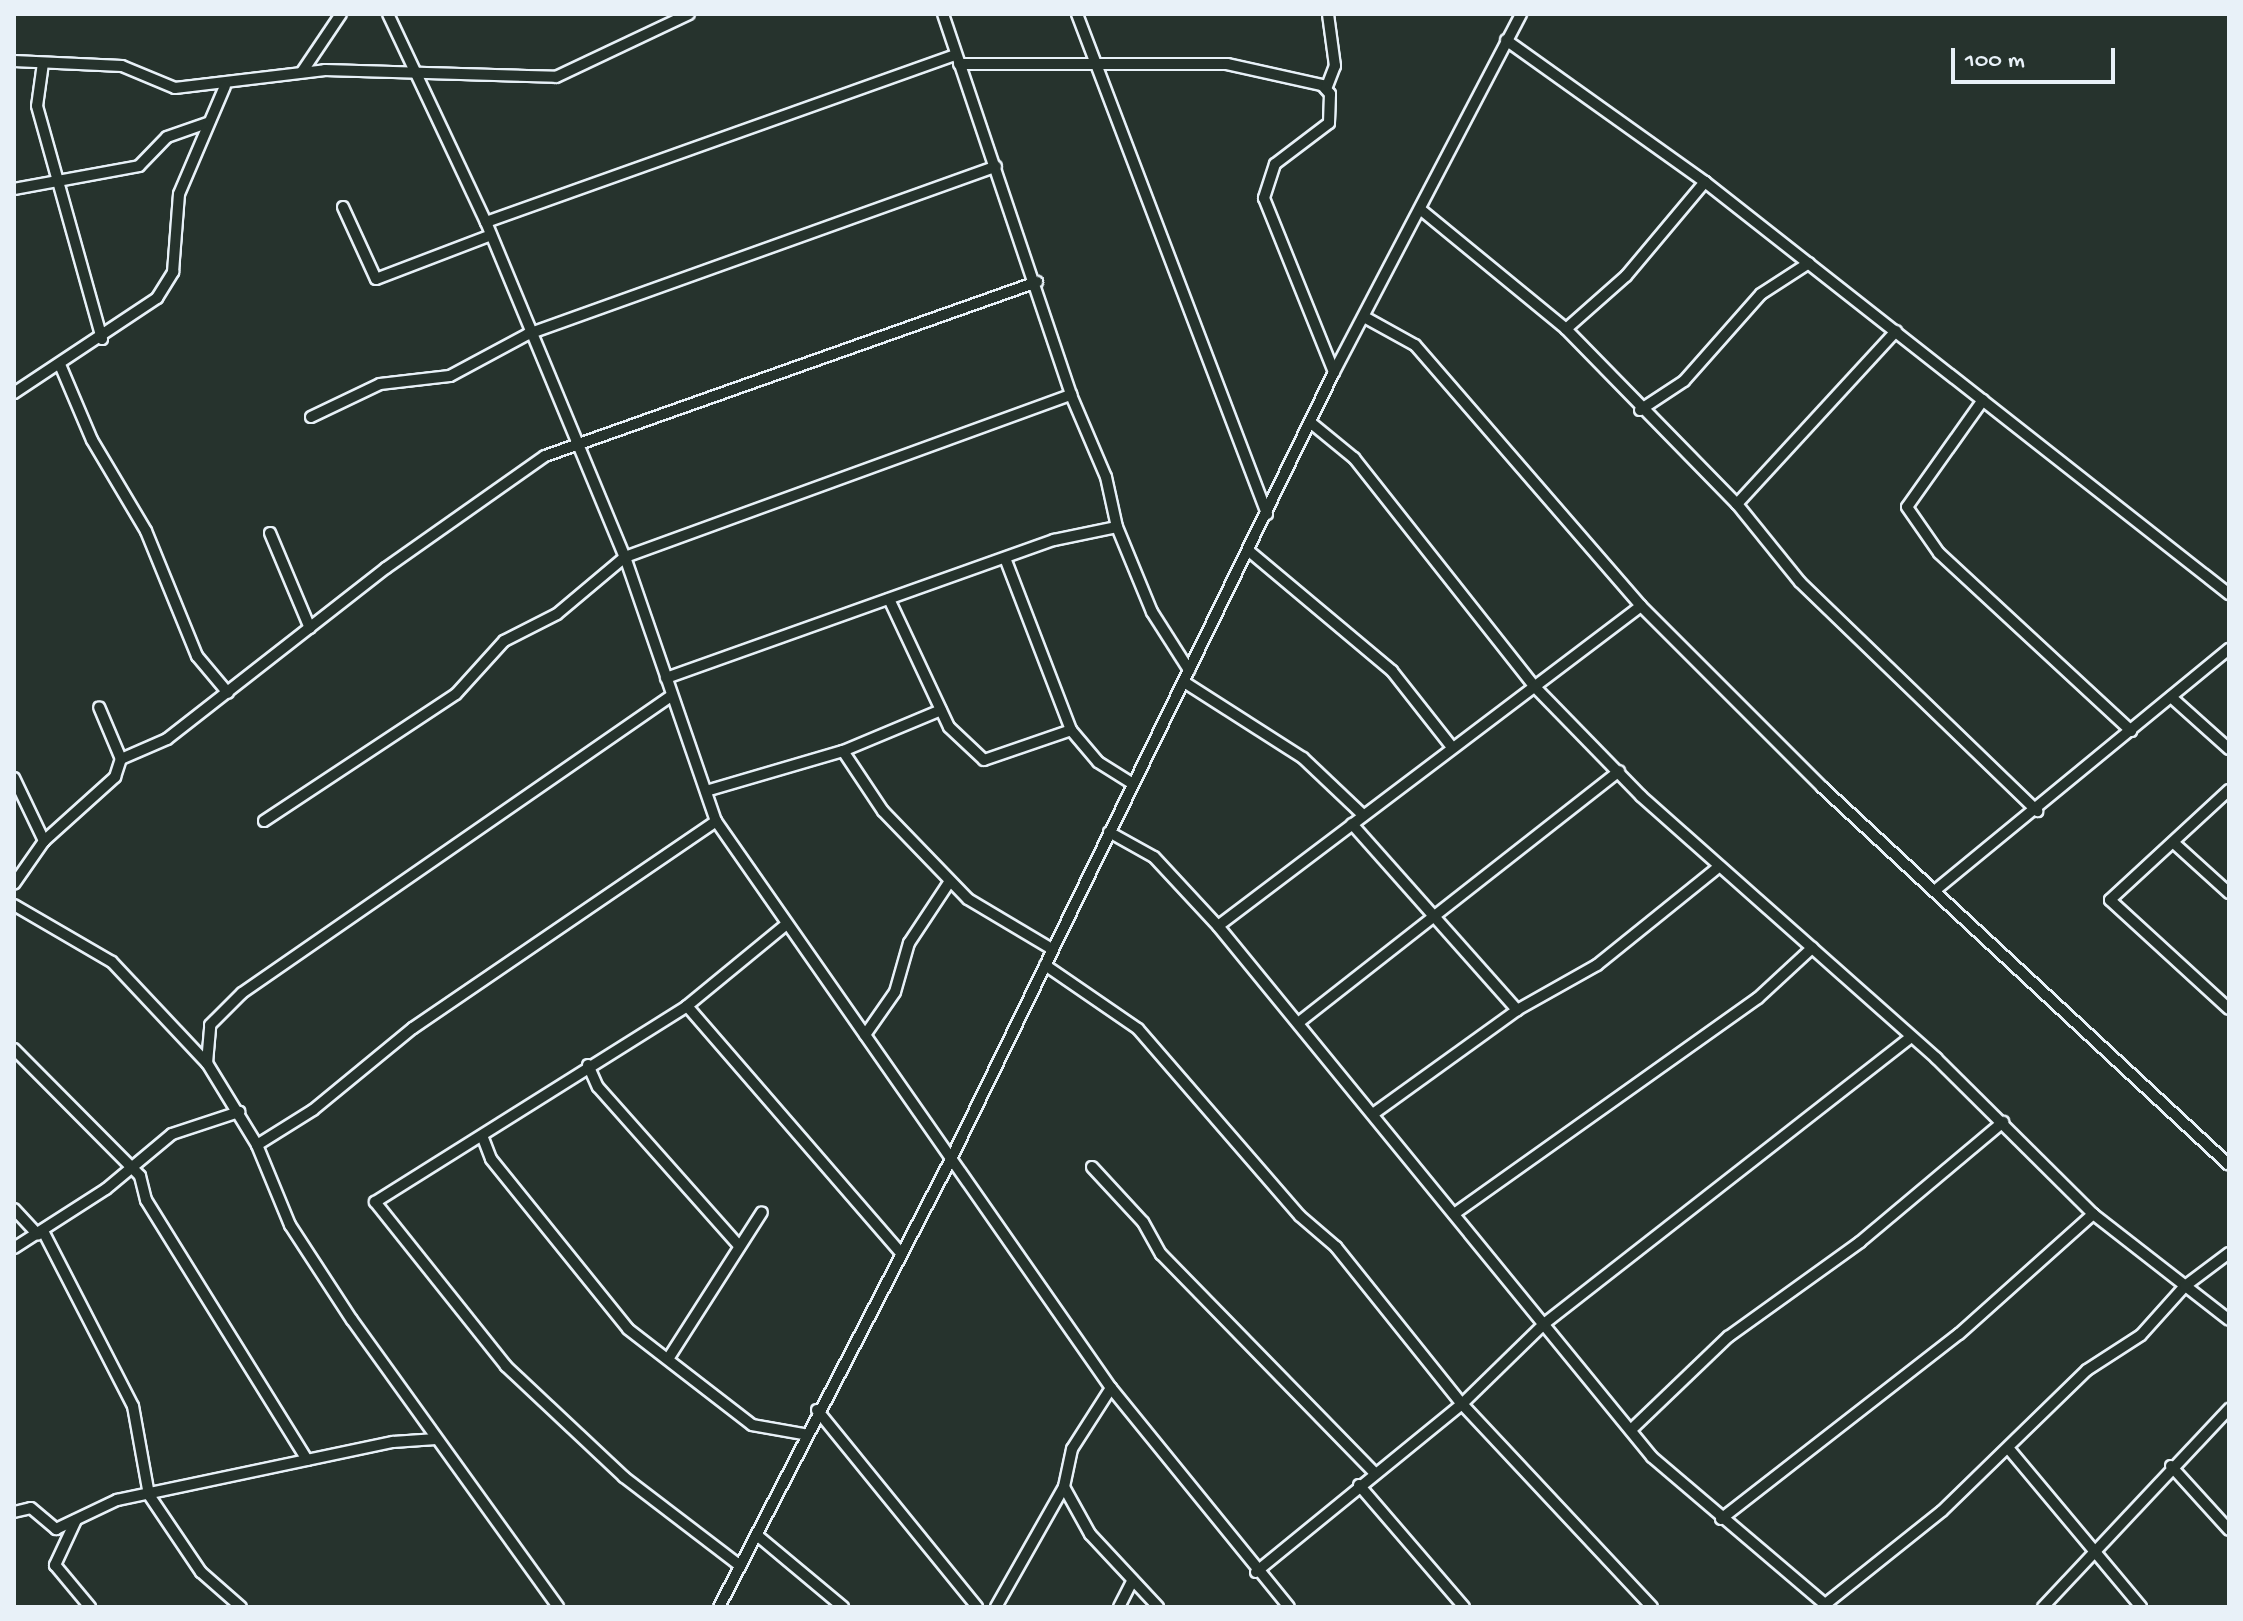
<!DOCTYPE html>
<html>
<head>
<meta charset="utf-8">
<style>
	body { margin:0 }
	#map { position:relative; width:2243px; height:1621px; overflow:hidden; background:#26332d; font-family:"Gochi Hand",sans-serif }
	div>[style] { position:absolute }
	.roads { filter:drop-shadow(2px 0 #e8f1f8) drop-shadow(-2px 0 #e8f1f8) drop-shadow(0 2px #e8f1f8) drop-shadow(0 -2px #e8f1f8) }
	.minor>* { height:10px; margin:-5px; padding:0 5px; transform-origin:5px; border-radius:5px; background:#26332d }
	span { translate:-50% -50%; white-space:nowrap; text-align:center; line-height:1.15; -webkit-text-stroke:7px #26332d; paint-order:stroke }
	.frame { position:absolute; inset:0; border:16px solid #e8f1f8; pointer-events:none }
	.scale { position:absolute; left:1951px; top:48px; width:164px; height:36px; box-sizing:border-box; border:4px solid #e8f1f8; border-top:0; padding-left:10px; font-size:24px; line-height:28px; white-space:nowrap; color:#e8f1f8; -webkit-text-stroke:6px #26332d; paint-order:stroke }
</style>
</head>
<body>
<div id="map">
	<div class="roads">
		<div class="minor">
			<i style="left:388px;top:14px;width:230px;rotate:64.8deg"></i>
			<i style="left:486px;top:222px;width:363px;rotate:67.5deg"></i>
			<i style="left:625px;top:557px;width:279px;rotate:71deg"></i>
			<i style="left:716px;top:821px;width:691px;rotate:55.14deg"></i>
			<i style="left:1111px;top:1388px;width:282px;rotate:50.9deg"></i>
			<i style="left:943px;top:14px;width:402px;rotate:71.4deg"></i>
			<i style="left:1071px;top:395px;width:89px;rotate:66.9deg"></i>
			<i style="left:1106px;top:477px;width:51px;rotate:77.6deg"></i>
			<i style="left:1117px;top:527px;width:92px;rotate:67.6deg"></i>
			<i style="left:1152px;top:612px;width:69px;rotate:57.5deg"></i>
			<i style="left:1077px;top:14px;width:535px;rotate:69.19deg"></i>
			<i style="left:1506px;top:40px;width:244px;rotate:35.5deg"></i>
			<i style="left:1705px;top:182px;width:667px;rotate:38.18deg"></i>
			<i style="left:14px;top:61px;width:108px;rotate:2.7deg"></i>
			<i style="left:122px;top:66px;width:57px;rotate:22.5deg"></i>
			<i style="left:175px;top:88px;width:151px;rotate:-6.8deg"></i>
			<i style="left:325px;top:70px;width:231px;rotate:1.7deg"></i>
			<i style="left:556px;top:77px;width:147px;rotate:-25.3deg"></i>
			<i style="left:43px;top:63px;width:43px;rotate:97.9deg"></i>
			<i style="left:37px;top:106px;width:242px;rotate:74.4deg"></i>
			<i style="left:959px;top:64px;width:268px"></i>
			<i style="left:1227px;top:64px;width:97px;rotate:12.5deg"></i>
			<i style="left:1322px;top:85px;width:12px;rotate:48deg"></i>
			<i style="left:1330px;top:94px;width:29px;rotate:92deg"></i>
			<i style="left:1329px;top:123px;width:68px;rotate:142.8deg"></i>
			<i style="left:1275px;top:164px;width:36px;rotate:108deg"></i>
			<i style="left:1264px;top:198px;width:188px;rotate:68.1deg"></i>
			<i style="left:302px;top:72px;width:70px;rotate:-56.1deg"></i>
			<i style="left:1326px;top:89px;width:25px;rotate:-69deg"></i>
			<i style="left:1335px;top:66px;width:52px;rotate:-97.7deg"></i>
			<i style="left:14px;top:189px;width:127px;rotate:-10.4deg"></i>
			<i style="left:139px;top:166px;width:40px;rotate:-46deg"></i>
			<i style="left:167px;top:137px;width:42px;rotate:-19.3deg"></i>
			<i style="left:343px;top:207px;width:79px;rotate:65.4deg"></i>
			<i style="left:376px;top:279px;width:123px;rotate:-20.9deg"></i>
			<i style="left:1420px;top:209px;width:189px;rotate:39.4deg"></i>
			<i style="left:1566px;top:329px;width:245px;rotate:45.7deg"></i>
			<i style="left:1737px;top:504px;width:100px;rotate:51.1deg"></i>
			<i style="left:1800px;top:582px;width:330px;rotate:44deg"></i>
			<i style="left:486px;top:222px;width:497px;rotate:-19.6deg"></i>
			<i style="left:1366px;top:318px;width:56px;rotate:28.9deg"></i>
			<i style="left:1415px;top:345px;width:345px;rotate:49.1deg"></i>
			<i style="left:1641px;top:606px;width:256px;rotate:45deg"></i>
			<i style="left:1822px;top:787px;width:555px;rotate:42.88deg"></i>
			<i style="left:1566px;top:329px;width:80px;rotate:-41.5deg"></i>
			<i style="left:1626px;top:276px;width:123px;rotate:-50deg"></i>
			<i style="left:61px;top:367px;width:79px;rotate:67deg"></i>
			<i style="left:92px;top:440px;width:106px;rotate:59.3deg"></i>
			<i style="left:146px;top:531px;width:135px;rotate:67.8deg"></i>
			<i style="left:197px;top:656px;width:48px;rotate:50deg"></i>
			<i style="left:14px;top:393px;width:172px;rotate:-33.6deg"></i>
			<i style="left:157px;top:298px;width:31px;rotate:-58deg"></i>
			<i style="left:173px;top:272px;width:78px;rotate:-85.6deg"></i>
			<i style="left:179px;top:194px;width:117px;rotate:-66.9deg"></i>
			<i style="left:1983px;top:400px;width:131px;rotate:125.4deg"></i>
			<i style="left:1907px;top:507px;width:56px;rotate:55.2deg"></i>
			<i style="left:1939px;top:553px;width:262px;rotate:42.8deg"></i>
			<i style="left:1640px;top:410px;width:53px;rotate:-33.4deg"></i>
			<i style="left:1684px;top:381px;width:116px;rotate:-48.5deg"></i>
			<i style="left:1761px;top:294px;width:57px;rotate:-32.9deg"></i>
			<i style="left:311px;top:417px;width:76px;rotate:-25.6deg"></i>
			<i style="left:380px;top:384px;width:70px;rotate:-6.5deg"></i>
			<i style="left:450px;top:376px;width:89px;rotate:-28.3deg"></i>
			<i style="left:528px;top:334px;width:497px;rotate:-19.7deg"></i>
			<i style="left:1310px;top:422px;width:57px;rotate:39.3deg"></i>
			<i style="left:1354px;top:458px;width:292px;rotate:51.7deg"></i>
			<i style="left:1535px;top:687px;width:152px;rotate:45.8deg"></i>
			<i style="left:1641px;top:796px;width:395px;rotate:41.6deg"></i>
			<i style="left:1936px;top:1058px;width:221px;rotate:44.8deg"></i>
			<i style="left:2093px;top:1214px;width:172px;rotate:37.9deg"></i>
			<i style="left:1737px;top:504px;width:235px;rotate:-47.4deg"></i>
			<i style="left:270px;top:533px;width:103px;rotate:67.2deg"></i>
			<i style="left:1249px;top:551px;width:187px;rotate:40deg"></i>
			<i style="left:1392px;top:671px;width:95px;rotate:51.8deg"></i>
			<i style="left:1005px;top:558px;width:184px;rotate:69deg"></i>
			<i style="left:1071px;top:730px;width:42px;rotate:49.8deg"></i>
			<i style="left:1098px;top:762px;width:41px;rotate:32.2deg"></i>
			<i style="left:889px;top:599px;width:141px;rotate:64.9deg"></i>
			<i style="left:949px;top:727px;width:48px;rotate:43.3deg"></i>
			<i style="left:984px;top:760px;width:92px;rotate:-19deg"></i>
			<i style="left:1641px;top:606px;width:530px;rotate:142.89deg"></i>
			<i style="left:1218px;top:926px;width:686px;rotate:50.74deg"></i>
			<i style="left:1652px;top:1457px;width:227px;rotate:40.4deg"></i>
			<i style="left:666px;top:678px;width:412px;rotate:-19.6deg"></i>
			<i style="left:1054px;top:540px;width:64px;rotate:-11.7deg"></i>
			<i style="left:1184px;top:682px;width:141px;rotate:32.6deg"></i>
			<i style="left:1303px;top:758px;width:83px;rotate:43.5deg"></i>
			<i style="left:2171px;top:697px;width:78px;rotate:41.9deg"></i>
			<i style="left:843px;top:751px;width:72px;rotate:56.3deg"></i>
			<i style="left:883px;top:811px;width:122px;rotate:46deg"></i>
			<i style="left:968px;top:899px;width:98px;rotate:30.8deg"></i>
			<i style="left:121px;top:759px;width:50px;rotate:-23.5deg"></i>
			<i style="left:167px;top:739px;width:278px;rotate:-38deg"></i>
			<i style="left:386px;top:568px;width:194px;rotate:-35.2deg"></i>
			<i style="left:545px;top:456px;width:522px;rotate:-19.48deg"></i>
			<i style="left:14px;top:778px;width:70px;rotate:64.5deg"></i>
			<i style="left:44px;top:841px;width:52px;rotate:124.9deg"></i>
			<i style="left:2229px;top:790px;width:162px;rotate:137.3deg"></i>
			<i style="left:2110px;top:900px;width:161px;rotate:42.5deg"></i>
			<i style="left:706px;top:791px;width:143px;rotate:-16.3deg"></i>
			<i style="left:843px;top:751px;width:106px;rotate:-22.7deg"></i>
			<i style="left:264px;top:821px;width:230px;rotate:-33.5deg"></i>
			<i style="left:456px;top:694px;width:72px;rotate:-47.8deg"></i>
			<i style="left:504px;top:641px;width:59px;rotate:-27deg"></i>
			<i style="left:557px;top:614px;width:89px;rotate:-40deg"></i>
			<i style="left:625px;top:557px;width:475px;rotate:-20deg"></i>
			<i style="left:1352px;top:824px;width:249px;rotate:48.4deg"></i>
			<i style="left:1109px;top:832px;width:51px;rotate:29.1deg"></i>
			<i style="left:1154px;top:857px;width:94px;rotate:47.2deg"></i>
			<i style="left:44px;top:841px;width:96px;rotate:-42deg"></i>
			<i style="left:115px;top:777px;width:19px;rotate:-72deg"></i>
			<i style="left:121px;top:759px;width:56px;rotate:-112.9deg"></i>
			<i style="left:2175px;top:844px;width:73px;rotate:42.2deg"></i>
			<i style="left:1938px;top:888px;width:377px;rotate:-39.4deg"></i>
			<i style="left:14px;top:905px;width:113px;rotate:30.2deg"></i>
			<i style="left:112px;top:962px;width:139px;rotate:46.8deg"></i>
			<i style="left:207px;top:1063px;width:96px;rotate:58.6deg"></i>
			<i style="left:257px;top:1145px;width:66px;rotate:-32deg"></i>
			<i style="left:313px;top:1110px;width:129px;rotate:-39.4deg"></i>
			<i style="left:413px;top:1028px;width:367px;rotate:-34.3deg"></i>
			<i style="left:1045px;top:965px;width:113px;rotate:34.5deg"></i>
			<i style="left:1138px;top:1029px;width:247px;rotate:49.1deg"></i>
			<i style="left:1300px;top:1216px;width:48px;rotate:40.7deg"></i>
			<i style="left:1336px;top:1247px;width:201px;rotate:51.3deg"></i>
			<i style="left:1462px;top:1404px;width:278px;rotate:46.9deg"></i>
			<i style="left:687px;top:1006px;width:327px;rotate:49.1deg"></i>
			<i style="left:1298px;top:1023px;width:408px;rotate:-38.1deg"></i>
			<i style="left:865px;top:1035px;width:52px;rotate:-55.1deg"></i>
			<i style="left:895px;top:992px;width:51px;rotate:-74.1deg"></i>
			<i style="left:909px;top:943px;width:74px;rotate:-56.5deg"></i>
			<i style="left:14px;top:1049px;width:179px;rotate:45.2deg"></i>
			<i style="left:140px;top:1176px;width:25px;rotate:76deg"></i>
			<i style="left:146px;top:1200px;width:306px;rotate:58.2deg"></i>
			<i style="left:207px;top:1063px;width:38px;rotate:-85deg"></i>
			<i style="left:210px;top:1025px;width:45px;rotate:-45deg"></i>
			<i style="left:242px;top:993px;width:522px;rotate:-34.7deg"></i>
			<i style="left:588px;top:1065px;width:24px;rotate:66deg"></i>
			<i style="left:598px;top:1087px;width:213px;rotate:48.4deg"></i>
			<i style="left:1373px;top:1114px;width:178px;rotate:-35.8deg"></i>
			<i style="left:1517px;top:1010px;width:92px;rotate:-29.4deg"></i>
			<i style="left:1597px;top:965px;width:153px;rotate:-38.9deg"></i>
			<i style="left:483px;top:1138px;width:22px;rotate:69deg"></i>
			<i style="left:491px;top:1159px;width:218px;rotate:51.1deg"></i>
			<i style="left:628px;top:1329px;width:157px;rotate:37.7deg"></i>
			<i style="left:752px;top:1425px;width:52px;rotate:10deg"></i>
			<i style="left:257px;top:1145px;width:87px;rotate:67.6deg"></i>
			<i style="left:290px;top:1225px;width:113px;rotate:56.9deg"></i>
			<i style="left:352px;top:1320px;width:353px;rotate:54.3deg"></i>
			<i style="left:1092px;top:1167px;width:75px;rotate:47.2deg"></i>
			<i style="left:1143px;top:1222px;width:37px;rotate:61deg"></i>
			<i style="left:1161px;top:1254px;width:306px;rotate:45.7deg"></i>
			<i style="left:14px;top:1209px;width:35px;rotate:47deg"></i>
			<i style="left:1454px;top:1214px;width:373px;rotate:-35.4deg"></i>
			<i style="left:1758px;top:998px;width:74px;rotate:-42.8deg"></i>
			<i style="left:43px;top:1231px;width:197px;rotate:62.8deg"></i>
			<i style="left:133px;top:1406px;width:90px;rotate:79.8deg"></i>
			<i style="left:149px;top:1495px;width:93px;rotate:56deg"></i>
			<i style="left:201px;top:1572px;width:53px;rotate:41.2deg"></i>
			<i style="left:14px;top:1248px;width:109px;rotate:-32.7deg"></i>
			<i style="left:106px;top:1189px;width:86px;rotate:-39.8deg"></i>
			<i style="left:172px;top:1134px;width:71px;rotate:-18.2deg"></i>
			<i style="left:668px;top:1359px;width:174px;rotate:-57.4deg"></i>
			<i style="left:1111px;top:1388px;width:72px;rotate:122.6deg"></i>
			<i style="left:1072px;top:1449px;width:39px;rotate:102deg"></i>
			<i style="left:1064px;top:1487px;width:54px;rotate:61deg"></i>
			<i style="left:1090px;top:1534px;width:100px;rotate:47deg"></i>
			<i style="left:817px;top:1410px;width:254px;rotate:50.9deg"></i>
			<i style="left:1633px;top:1428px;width:132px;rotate:-43.8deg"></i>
			<i style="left:1728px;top:1337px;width:163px;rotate:-35.7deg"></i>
			<i style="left:1860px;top:1242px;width:187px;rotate:-40deg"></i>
			<i style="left:2009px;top:1449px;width:206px;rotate:50.1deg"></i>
			<i style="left:2171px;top:1466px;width:86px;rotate:47.8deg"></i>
			<i style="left:1359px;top:1485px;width:161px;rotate:49.3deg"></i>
			<i style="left:14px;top:1512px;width:17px;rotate:-13deg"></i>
			<i style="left:31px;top:1508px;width:33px;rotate:40deg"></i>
			<i style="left:56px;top:1529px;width:68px;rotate:-25.4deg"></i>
			<i style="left:117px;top:1500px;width:282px;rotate:-11.9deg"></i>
			<i style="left:393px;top:1442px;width:43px;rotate:-4deg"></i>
			<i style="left:1721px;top:1519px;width:301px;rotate:-37.9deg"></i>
			<i style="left:1959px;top:1334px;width:180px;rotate:-41.8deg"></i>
			<i style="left:76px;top:1520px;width:50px;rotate:115deg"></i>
			<i style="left:55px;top:1565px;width:55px;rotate:50.2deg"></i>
			<i style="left:758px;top:1536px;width:111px;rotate:39.9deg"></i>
			<i style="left:739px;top:1565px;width:145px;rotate:-142.6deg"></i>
			<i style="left:624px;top:1477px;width:162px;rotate:-136.8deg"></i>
			<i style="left:506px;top:1366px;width:210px;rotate:-128.6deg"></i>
			<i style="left:375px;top:1202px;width:368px;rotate:-32.1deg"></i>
			<i style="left:687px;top:1006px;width:129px;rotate:-39.4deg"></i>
			<i style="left:1256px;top:1572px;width:266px;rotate:-39.2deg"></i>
			<i style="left:1462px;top:1404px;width:116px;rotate:-44.3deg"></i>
			<i style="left:1545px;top:1323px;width:464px;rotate:-38deg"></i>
			<i style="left:1823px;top:1606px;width:152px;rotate:-38.6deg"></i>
			<i style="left:1942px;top:1511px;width:202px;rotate:-44.2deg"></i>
			<i style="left:2087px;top:1370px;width:64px;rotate:-32.9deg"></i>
			<i style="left:2141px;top:1335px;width:66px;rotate:-48.1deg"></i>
			<i style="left:2185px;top:1286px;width:55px;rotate:-36.9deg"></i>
			<i style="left:719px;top:1607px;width:505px;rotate:-62.62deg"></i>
			<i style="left:951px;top:1159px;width:875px;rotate:-64.05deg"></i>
			<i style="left:1334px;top:372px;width:404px;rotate:-62.4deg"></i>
			<i style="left:996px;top:1607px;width:138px;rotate:-60.5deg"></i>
			<i style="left:1119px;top:1607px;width:30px;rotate:-63deg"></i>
			<i style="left:2043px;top:1607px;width:272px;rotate:-46.8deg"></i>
		</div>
	</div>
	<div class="frame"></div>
	<div class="scale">100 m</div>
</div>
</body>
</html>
